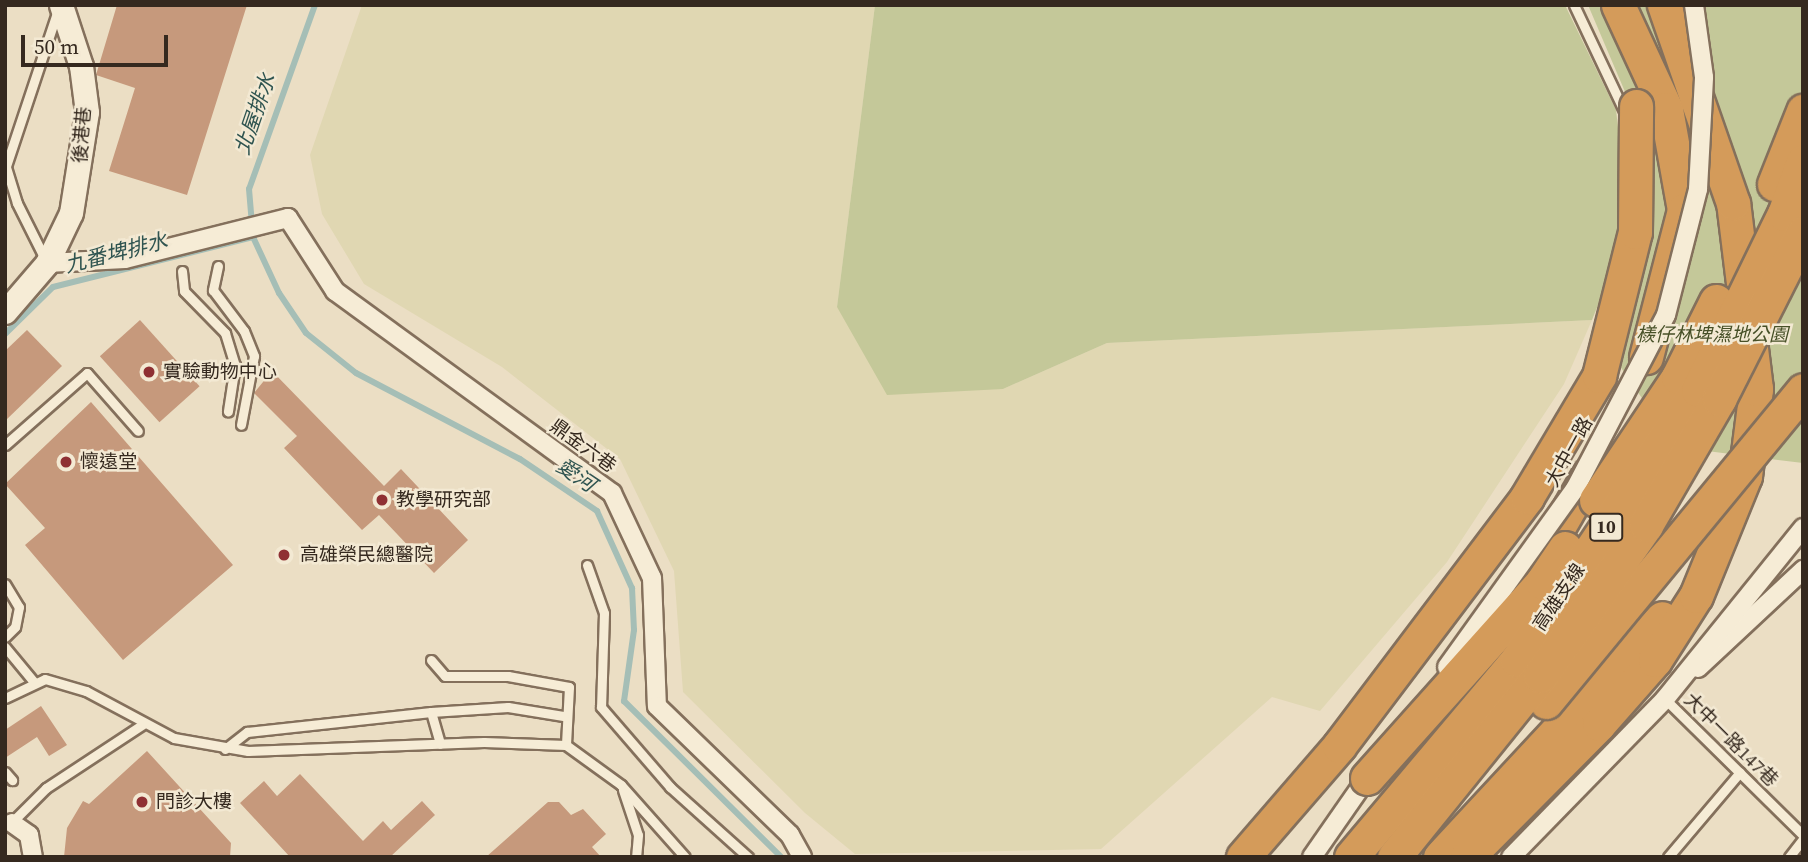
<!DOCTYPE html>
<html>
<head>
<meta charset="utf-8">
<style>
	body { margin:0 }
	#map { position:relative; width:1808px; height:862px; overflow:hidden; background:#ebdec4; font-family:"Source Serif 4","Noto Sans TC",serif }
	div>[style] { position:absolute }
	.farmland>* { inset:0; background:#e0d7b2 }
	.green>* { inset:0; background:#c4c899 }
	.stream>* { height:6px; margin:-3px; padding:0 3px; transform-origin:3px; border-radius:3px; background:#a5beb6 }
	.building>* { inset:0; background:#c6997c; transform-origin:0 0 }
	.roads { filter:drop-shadow(2px 0 #84705c) drop-shadow(-2px 0 #84705c) drop-shadow(0 2px #84705c) drop-shadow(0 -2px #84705c) }
	.service>* { height:9px; margin:-4.5px; padding:0 4.5px; transform-origin:4.5px; border-radius:4.5px; background:#f6ecd6 }
	.minor>* { height:18px; margin:-9px; padding:0 9px; transform-origin:9px; border-radius:9px; background:#f6ecd6 }
	.tertiary>* { height:23px; margin:-11.5px; padding:0 11.5px; transform-origin:11.5px; border-radius:11.5px; background:#f6ecd6 }
	.motorway>* { height:33px; margin:-16.5px; padding:0 16.5px; transform-origin:16.5px; border-radius:16.5px; background:#d49b5a }
	.bridges { filter:drop-shadow(2px 0 #84705c) drop-shadow(-2px 0 #84705c) drop-shadow(0 2px #84705c) drop-shadow(0 -2px #84705c) }
	.minor-bridge>* { height:18px; margin:-9px; padding:0 9px; transform-origin:9px; border-radius:9px; background:#f6ecd6 }
	.motorway-bridge>* { height:33px; margin:-16.5px; padding:0 16.5px; transform-origin:16.5px; border-radius:16.5px; background:#d49b5a }
	.dots>* { width:19px; height:19px; translate:-50% -50%; box-sizing:border-box; border:4px solid #f3e9d3; border-radius:50% }
	span { translate:-50% -50%; white-space:nowrap; text-align:center; line-height:1.15; -webkit-text-stroke:5px #f3e9d3; paint-order:stroke }
	.shield-label span { padding:2px 5px; background:#f3e9d3; border:2px solid; border-radius:5px; -webkit-text-stroke-width:0 }
	.shield-label { font-size:18px; color:#35291f; font-weight:700 }
	.street-label { font-size:19px; color:#35291f }
	.park-label { font-size:19px; color:#475027; font-style:italic }
	.poi-label { font-size:19px; color:#35291f }
	.left { translate:0 -50%; text-align:left }
	.water-label { font-size:21px; color:#2f5450; font-style:italic }
	.frame { position:absolute; inset:0; border:7px solid #35291f; pointer-events:none }
	.scale { position:absolute; left:21px; top:35px; width:147px; height:32px; box-sizing:border-box; border:4px solid #35291f; border-top:0; padding-left:9px; font-size:21px; line-height:24px; white-space:nowrap; color:#35291f; -webkit-text-stroke:5px #f3e9d3; paint-order:stroke }
</style>
</head>
<body>
<div id="map">
	<div class="farmland">
		<i style="clip-path:polygon(362px 5px,875px 5px,837px 307px,1003px 389px,1107px 343px,1592px 320px,1564px 384px,1447px 562px,1320px 711px,1272px 697px,1101px 849px,855px 854px,805px 813px,683px 692px,674px 571px,620px 459px,502px 367px,364px 284px,322px 214px,310px 155px)"></i>
	</div>
	<div class="green">
		<i style="clip-path:polygon(875px 5px,1565px 5px,1616px 110px,1624px 178px,1622px 245px,1592px 320px,1107px 343px,1003px 389px,887px 395px,837px 307px)"></i>
		<i style="clip-path:polygon(1588px 5px,1803px 5px,1803px 463px,1707px 451px,1648px 407px,1613px 356px,1640px 127px)"></i>
	</div>
	<div class="stream">
		<i style="left:315px;top:5px;width:195px;rotate:109.7deg"></i>
		<i style="left:249px;top:189px;width:48px;rotate:85.2deg"></i>
		<i style="left:253px;top:237px;width:62px;rotate:65.1deg"></i>
		<i style="left:279px;top:293px;width:48px;rotate:56deg"></i>
		<i style="left:306px;top:333px;width:64px;rotate:38.7deg"></i>
		<i style="left:356px;top:373px;width:185px;rotate:27.7deg"></i>
		<i style="left:520px;top:459px;width:93px;rotate:34deg"></i>
		<i style="left:597px;top:511px;width:85px;rotate:65.6deg"></i>
		<i style="left:632px;top:588px;width:42px;rotate:87.3deg"></i>
		<i style="left:634px;top:630px;width:72px;rotate:98deg"></i>
		<i style="left:624px;top:701px;width:221px;rotate:44.8deg"></i>
		<i style="left:5px;top:334px;width:67px;rotate:-44.4deg"></i>
		<i style="left:53px;top:287px;width:206px;rotate:-14deg"></i>
	</div>
	<div class="building">
		<i style="clip-path:polygon(117px 5px,247px 5px,187px 195px,109px 171px,135px 88px,96px 75px)"></i>
		<i style="left:140px;top:320px;width:89px;height:54px;rotate:48deg"></i>
		<i style="clip-path:polygon(27px 330px,62px 366px,5px 421px,5px 351px)"></i>
		<i style="clip-path:polygon(272px 371px,384px 486px,401px 469px,468px 540px,434px 573px,379px 515px,362px 530px,284px 448px,297px 436px,254px 393px)"></i>
		<i style="clip-path:polygon(91px 402px,233px 565px,123px 660px,25px 545px,45px 528px,5px 484px)"></i>
		<i style="clip-path:polygon(41px 706px,67px 745px,49px 756px,37px 737px,5px 758px,5px 730px)"></i>
		<i style="clip-path:polygon(147px 751px,231px 843px,230px 857px,64px 857px,67px 828px,83px 801px,89px 804px)"></i>
		<i style="clip-path:polygon(300px 774px,363px 841px,383px 821px,391px 830px,422px 801px,435px 815px,390px 857px,290px 857px,240px 803px,264px 781px,277px 796px)"></i>
		<i style="clip-path:polygon(548px 802px,559px 802px,571px 815px,583px 809px,606px 834px,592px 847px,601px 857px,486px 857px)"></i>
	</div>
	<div class="roads">
		<div class="service">
			<i style="left:1574px;top:5px;width:117px;rotate:64.7deg"></i>
			<i style="left:45px;top:259px;width:63px;rotate:-116.6deg"></i>
			<i style="left:17px;top:203px;width:39px;rotate:-107deg"></i>
			<i style="left:6px;top:166px;width:164px;rotate:-71.6deg"></i>
			<i style="left:218px;top:266px;width:25px;rotate:102deg"></i>
			<i style="left:213px;top:290px;width:51px;rotate:52.9deg"></i>
			<i style="left:244px;top:331px;width:27px;rotate:68deg"></i>
			<i style="left:254px;top:356px;width:70px;rotate:100.7deg"></i>
			<i style="left:182px;top:271px;width:20px;rotate:84deg"></i>
			<i style="left:184px;top:291px;width:59px;rotate:45.7deg"></i>
			<i style="left:225px;top:333px;width:34px;rotate:73deg"></i>
			<i style="left:235px;top:365px;width:47px;rotate:98.7deg"></i>
			<i style="left:5px;top:445px;width:109px;rotate:-41.3deg"></i>
			<i style="left:87px;top:373px;width:77px;rotate:48.7deg"></i>
			<i style="left:587px;top:565px;width:51px;rotate:70.5deg"></i>
			<i style="left:604px;top:613px;width:94px;rotate:91.8deg"></i>
			<i style="left:601px;top:707px;width:106px;rotate:49.2deg"></i>
			<i style="left:670px;top:787px;width:105px;rotate:41.9deg"></i>
			<i style="left:5px;top:584px;width:27px;rotate:59deg"></i>
			<i style="left:19px;top:607px;width:20px;rotate:101deg"></i>
			<i style="left:15px;top:627px;width:14px;rotate:135deg"></i>
			<i style="left:5px;top:647px;width:44px;rotate:50.5deg"></i>
			<i style="left:431px;top:660px;width:21px;rotate:49deg"></i>
			<i style="left:445px;top:676px;width:63px"></i>
			<i style="left:508px;top:676px;width:62px;rotate:10.2deg"></i>
			<i style="left:569px;top:687px;width:58px;rotate:93deg"></i>
			<i style="left:5px;top:698px;width:44px;rotate:-25.4deg"></i>
			<i style="left:45px;top:679px;width:43px;rotate:16.3deg"></i>
			<i style="left:86px;top:691px;width:100px;rotate:28.1deg"></i>
			<i style="left:174px;top:738px;width:75px;rotate:10deg"></i>
			<i style="left:248px;top:751px;width:236px;rotate:-2.2deg"></i>
			<i style="left:484px;top:742px;width:82px;rotate:2.1deg"></i>
			<i style="left:566px;top:745px;width:68px;rotate:36deg"></i>
			<i style="left:621px;top:785px;width:96px;rotate:48.4deg"></i>
			<i style="left:1665px;top:699px;width:194px;rotate:44.6deg"></i>
			<i style="left:431px;top:712px;width:33px;rotate:74deg"></i>
			<i style="left:225px;top:749px;width:28px;rotate:-38deg"></i>
			<i style="left:247px;top:732px;width:185px;rotate:-6.2deg"></i>
			<i style="left:431px;top:712px;width:77px;rotate:-3.7deg"></i>
			<i style="left:508px;top:707px;width:56px;rotate:9.3deg"></i>
			<i style="left:5px;top:772px;width:11px;rotate:49deg"></i>
			<i style="left:623px;top:790px;width:47px;rotate:71.6deg"></i>
			<i style="left:638px;top:835px;width:22px;rotate:95deg"></i>
			<i style="left:11px;top:823px;width:49px;rotate:-45deg"></i>
			<i style="left:46px;top:788px;width:116px;rotate:-33.4deg"></i>
			<i style="left:1668px;top:857px;width:111px;rotate:-49.7deg"></i>
			<i style="left:1789px;top:857px;width:23px;rotate:-52deg"></i>
		</div>
		<div class="minor">
			<i style="left:47px;top:263px;width:78px;rotate:-2.9deg"></i>
			<i style="left:125px;top:259px;width:168px;rotate:-14.1deg"></i>
			<i style="left:288px;top:218px;width:87px;rotate:57.2deg"></i>
			<i style="left:335px;top:291px;width:343px;rotate:36.1deg"></i>
			<i style="left:612px;top:493px;width:94px;rotate:64.8deg"></i>
			<i style="left:652px;top:578px;width:128px;rotate:87.8deg"></i>
			<i style="left:657px;top:706px;width:185px;rotate:44.1deg"></i>
			<i style="left:790px;top:835px;width:25px;rotate:61deg"></i>
			<i style="left:1698px;top:668px;width:144px;rotate:-43deg"></i>
			<i style="left:12px;top:823px;width:21px;rotate:35deg"></i>
			<i style="left:29px;top:835px;width:22px;rotate:80deg"></i>
			<i style="left:1312px;top:857px;width:96px;rotate:-55.2deg"></i>
			<i style="left:1511px;top:857px;width:221px;rotate:-45.7deg"></i>
			<i style="left:1665px;top:699px;width:220px;rotate:-51.1deg"></i>
		</div>
		<div class="tertiary">
			<i style="left:5px;top:312px;width:65px;rotate:-49.4deg"></i>
			<i style="left:47px;top:263px;width:55px;rotate:-64.4deg"></i>
			<i style="left:71px;top:213px;width:102px;rotate:-81deg"></i>
			<i style="left:87px;top:112px;width:46px;rotate:-97.4deg"></i>
			<i style="left:81px;top:66px;width:64px;rotate:-108.2deg"></i>
		</div>
		<div class="motorway">
			<i style="left:1618px;top:5px;width:115px;rotate:65.2deg"></i>
			<i style="left:1666px;top:109px;width:103px;rotate:79.9deg"></i>
			<i style="left:1684px;top:210px;width:152px;rotate:104.5deg"></i>
			<i style="left:1532px;top:573px;width:114px;rotate:-60.1deg"></i>
			<i style="left:1406px;top:775px;width:111px;rotate:-57.2deg"></i>
			<i style="left:1440px;top:857px;width:326px;rotate:-47.1deg"></i>
			<i style="left:1467px;top:857px;width:187px;rotate:-45.2deg"></i>
			<i style="left:1599px;top:724px;width:85px;rotate:-48.8deg"></i>
			<i style="left:1655px;top:660px;width:76px;rotate:-57.4deg"></i>
			<i style="left:1696px;top:596px;width:130px;rotate:-67.8deg"></i>
			<i style="left:1745px;top:476px;width:88px;rotate:-82.8deg"></i>
			<i style="left:1756px;top:389px;width:187px;rotate:-97deg"></i>
			<i style="left:1733px;top:203px;width:210px;rotate:-109.2deg"></i>
		</div>
	</div>
	<div class="bridges">
		<div class="minor-bridge">
			<i style="left:1447px;top:667px;width:219px;rotate:-54.3deg"></i>
			<i style="left:1575px;top:489px;width:196px;rotate:-62.4deg"></i>
			<i style="left:1666px;top:315px;width:130px;rotate:-75.7deg"></i>
			<i style="left:1698px;top:189px;width:112px;rotate:-86.9deg"></i>
			<i style="left:1704px;top:77px;width:73px;rotate:-97.9deg"></i>
		</div>
		<div class="motorway-bridge">
			<i style="left:1774px;top:184px;width:79px;rotate:-68.3deg"></i>
			<i style="left:1596px;top:500px;width:148px;rotate:-56.3deg"></i>
			<i style="left:1678px;top:377px;width:85px;rotate:-63.4deg"></i>
			<i style="left:1546px;top:702px;width:404px;rotate:-50.5deg"></i>
			<i style="left:1367px;top:778px;width:263px;rotate:-48.2deg"></i>
			<i style="left:1542px;top:582px;width:41px;rotate:-55.9deg"></i>
			<i style="left:1243px;top:857px;width:147px;rotate:-49.1deg"></i>
			<i style="left:1339px;top:746px;width:312px;rotate:-52.9deg"></i>
			<i style="left:1527px;top:497px;width:141px;rotate:-59.2deg"></i>
			<i style="left:1599px;top:376px;width:148px;rotate:-76deg"></i>
			<i style="left:1635px;top:232px;width:126px;rotate:-89.5deg"></i>
			<i style="left:1351px;top:857px;width:258px;rotate:-49.9deg"></i>
			<i style="left:1517px;top:660px;width:325px;rotate:-56.2deg"></i>
			<i style="left:1698px;top:390px;width:196px;rotate:-64deg"></i>
			<i style="left:1784px;top:214px;width:56px;rotate:-70.3deg"></i>
			<i style="left:1394px;top:857px;width:233px;rotate:-51.1deg"></i>
			<i style="left:1540px;top:676px;width:184px;rotate:-54.9deg"></i>
			<i style="left:1646px;top:525px;width:146px;rotate:-59.9deg"></i>
			<i style="left:1719px;top:399px;width:186px;rotate:-63.2deg"></i>
		</div>
	</div>
	<div class="dots">
		<i style="left:149px;top:372px;background:#8f3033"></i>
		<i style="left:66px;top:462px;background:#8f3033"></i>
		<i style="left:382px;top:500px;background:#8f3033"></i>
		<i style="left:284px;top:555px;background:#8f3033"></i>
		<i style="left:142px;top:802px;background:#8f3033"></i>
	</div>
	<div class="shield-label">
		<span style="left:1606px;top:527px">10</span>
	</div>
	<div class="street-label">
		<span style="left:82px;top:135px;rotate:-85deg">後港巷</span>
		<span style="left:583px;top:446px;rotate:36deg">鼎金六巷</span>
		<span style="left:1569px;top:452px;rotate:-61deg">大中一路</span>
		<span style="left:1559px;top:597px;rotate:-56deg">高雄支線</span>
		<span style="left:1731px;top:740px;rotate:45deg">大中一路147巷</span>
	</div>
	<div class="park-label">
		<span style="left:1712px;top:335px">檨仔林埤濕地公園</span>
	</div>
	<div class="poi-label">
		<span class="left" style="left:163px;top:372px">實驗動物中心</span>
		<span class="left" style="left:80px;top:462px">懷遠堂</span>
		<span class="left" style="left:396px;top:500px">教學研究部</span>
		<span class="left" style="left:300px;top:555px">高雄榮民總醫院</span>
		<span class="left" style="left:156px;top:802px">門診大樓</span>
	</div>
	<div class="water-label">
		<span style="left:255px;top:114px;rotate:-71deg">北屋排水</span>
		<span style="left:116px;top:253px;rotate:-14deg">九番埤排水</span>
		<span style="left:576px;top:475px;rotate:34deg">愛河</span>
	</div>
	<div class="frame"></div>
	<div class="scale">50 m</div>
</div>
</body>
</html>
